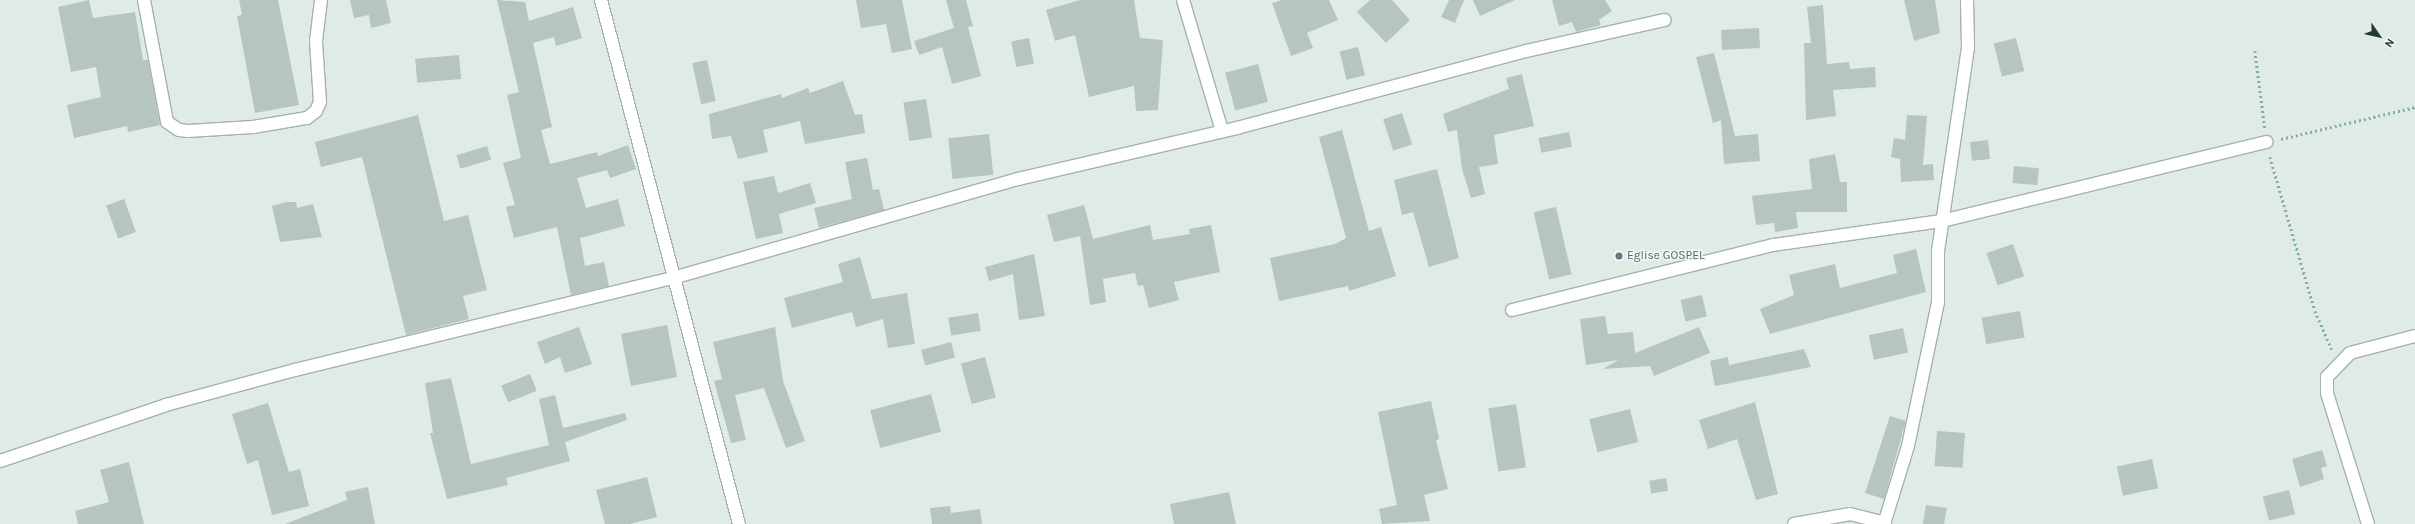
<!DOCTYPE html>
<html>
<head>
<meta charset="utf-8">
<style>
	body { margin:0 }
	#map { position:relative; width:2415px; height:524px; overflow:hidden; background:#e1ebe6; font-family:Karla,sans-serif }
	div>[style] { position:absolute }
	.building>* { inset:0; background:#b6c5bf; transform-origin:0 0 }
	.path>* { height:2.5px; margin-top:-1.25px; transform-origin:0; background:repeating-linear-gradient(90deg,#83ad9e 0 2px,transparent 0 5px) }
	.roads { filter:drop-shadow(1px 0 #a4b2ad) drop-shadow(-1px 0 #a4b2ad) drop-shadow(0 1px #a4b2ad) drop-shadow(0 -1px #a4b2ad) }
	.minor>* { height:12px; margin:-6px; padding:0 6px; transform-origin:6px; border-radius:6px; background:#fff }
	.dots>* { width:11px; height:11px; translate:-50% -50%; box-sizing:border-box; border:2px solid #f1f7f4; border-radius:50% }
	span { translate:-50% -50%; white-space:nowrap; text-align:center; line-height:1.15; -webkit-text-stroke:3px #f1f7f4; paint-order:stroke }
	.worship-label { font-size:12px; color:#5b616d }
	.left { translate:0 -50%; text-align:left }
	.north { position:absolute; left:2359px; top:16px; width:40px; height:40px; -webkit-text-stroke:3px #f1f7f4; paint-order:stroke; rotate:124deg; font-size:11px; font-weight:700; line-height:16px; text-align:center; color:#223a33 }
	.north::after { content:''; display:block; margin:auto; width:14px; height:18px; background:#223a33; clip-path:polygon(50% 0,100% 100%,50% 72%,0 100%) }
</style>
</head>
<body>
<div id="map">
	<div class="building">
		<i style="clip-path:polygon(89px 0,93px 18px,135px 12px,143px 60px,148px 60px,160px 125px,128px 132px,127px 126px,74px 138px,67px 105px,101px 97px,96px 67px,71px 72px,58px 7px)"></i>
		<i style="clip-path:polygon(239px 0,278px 0,299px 105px,255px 113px,237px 16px,242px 15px)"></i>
		<i style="clip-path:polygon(350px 0,386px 0,391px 23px,371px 28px,369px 15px,354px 18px)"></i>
		<i style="clip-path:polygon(497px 0,525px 2px,529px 21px,573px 7px,582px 38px,556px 46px,554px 37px,533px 43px,552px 127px,541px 130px,550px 164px,597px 152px,598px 156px,628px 145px,636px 169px,610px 178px,607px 170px,577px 178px,586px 208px,618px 199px,625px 226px,580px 238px,585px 266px,604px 262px,609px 286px,571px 295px,557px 227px,514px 238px,506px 207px,515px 205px,503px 163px,521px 158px,507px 95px,519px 92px)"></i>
		<i style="clip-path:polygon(856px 0,902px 0,912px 49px,892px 53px,886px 24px,861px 28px)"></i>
		<i style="clip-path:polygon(946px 0,966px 0,973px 26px,968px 27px,981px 76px,952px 84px,942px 47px,919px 55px,914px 41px,954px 28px)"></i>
		<i style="clip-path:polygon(1080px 0,1134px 0,1140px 38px,1163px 40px,1158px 110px,1136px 111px,1134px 86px,1089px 97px,1075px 35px,1055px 41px,1046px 10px)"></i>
		<i style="clip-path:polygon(1282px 0,1329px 0,1338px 20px,1307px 33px,1313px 48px,1291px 56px,1272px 3px)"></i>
		<i style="clip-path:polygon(1370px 0,1392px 0,1410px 20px,1386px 43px,1357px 12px)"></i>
		<i style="clip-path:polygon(1449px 0,1464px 0,1455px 23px,1441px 17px)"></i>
		<i style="clip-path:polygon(1473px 0,1515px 0,1480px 16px)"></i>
		<i style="clip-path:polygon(1552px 0,1605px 0,1612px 11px,1599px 20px,1601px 25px,1576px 32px,1572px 22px,1559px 26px)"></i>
		<i style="clip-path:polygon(1904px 0,1935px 0,1940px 33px,1914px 41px)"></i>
		<i style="clip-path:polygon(1823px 5px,1827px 64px,1849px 62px,1850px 69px,1875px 67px,1876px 87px,1833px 90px,1836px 116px,1806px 120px,1804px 43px,1811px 43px,1807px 7px)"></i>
		<i style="left:1759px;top:28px;width:20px;height:38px;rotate:87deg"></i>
		<i style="left:1029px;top:38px;width:26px;height:18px;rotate:79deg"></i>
		<i style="left:2016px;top:38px;width:34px;height:23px;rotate:76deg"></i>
		<i style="left:1358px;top:47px;width:29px;height:19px;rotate:76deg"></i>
		<i style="clip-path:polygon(1714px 53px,1735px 136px,1758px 134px,1760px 161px,1724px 164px,1721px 120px,1713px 123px,1696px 57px)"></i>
		<i style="left:459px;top:55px;width:24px;height:44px;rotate:85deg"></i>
		<i style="left:707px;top:60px;width:42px;height:15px;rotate:78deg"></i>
		<i style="left:1258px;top:64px;width:39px;height:34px;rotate:75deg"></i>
		<i style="clip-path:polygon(1522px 74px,1534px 126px,1494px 135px,1498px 164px,1479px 167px,1485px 194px,1471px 198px,1462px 169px,1457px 130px,1448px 132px,1443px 114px,1509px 89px,1506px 78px)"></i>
		<i style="clip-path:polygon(843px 81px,855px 115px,862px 114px,865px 133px,805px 144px,800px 121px,763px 130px,768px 152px,738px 159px,731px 136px,712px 139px,709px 114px,781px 94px,782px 98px,808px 88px,810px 93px)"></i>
		<i style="left:926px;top:99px;width:39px;height:23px;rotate:81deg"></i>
		<i style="left:1402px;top:113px;width:33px;height:20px;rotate:72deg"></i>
		<i style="clip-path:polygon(418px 115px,444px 221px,468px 215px,487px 290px,463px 296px,469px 319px,406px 335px,362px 157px,321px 167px,315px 142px)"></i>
		<i style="clip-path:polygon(1907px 115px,1927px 116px,1923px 165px,1933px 164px,1934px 180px,1901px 182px,1900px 159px,1891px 157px,1894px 138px,1905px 140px)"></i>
		<i style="clip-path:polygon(1342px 130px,1369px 231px,1381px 227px,1396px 276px,1349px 291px,1348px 286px,1279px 301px,1270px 258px,1335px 244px,1346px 238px,1319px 137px)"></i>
		<i style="left:1569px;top:132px;width:15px;height:31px;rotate:79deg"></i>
		<i style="left:989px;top:134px;width:41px;height:41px;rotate:84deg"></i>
		<i style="left:1988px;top:140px;width:19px;height:18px;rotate:84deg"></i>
		<i style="left:487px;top:146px;width:14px;height:32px;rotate:73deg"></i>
		<i style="clip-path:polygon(1835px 154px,1840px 182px,1847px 182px,1847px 212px,1796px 212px,1798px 228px,1775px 232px,1774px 223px,1756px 225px,1752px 196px,1812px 189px,1809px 159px)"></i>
		<i style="clip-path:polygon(867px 158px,873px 190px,879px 189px,884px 210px,819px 228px,814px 208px,852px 199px,845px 162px)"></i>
		<i style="left:2014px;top:166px;width:25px;height:17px;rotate:5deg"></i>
		<i style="clip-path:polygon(1437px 169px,1459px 258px,1429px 267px,1413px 212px,1402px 215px,1394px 180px)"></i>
		<i style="clip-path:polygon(774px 176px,778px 193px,810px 183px,816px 203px,779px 214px,783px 233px,756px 239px,743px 182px)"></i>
		<i style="left:124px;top:199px;width:35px;height:19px;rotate:70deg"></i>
		<i style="clip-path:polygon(286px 202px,296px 202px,297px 208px,313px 204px,322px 237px,280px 242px,272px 206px)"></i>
		<i style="clip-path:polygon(1084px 205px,1093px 239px,1150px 225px,1153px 240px,1190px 234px,1189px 229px,1211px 225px,1220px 272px,1174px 282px,1179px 300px,1149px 308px,1143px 285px,1138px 286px,1135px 273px,1103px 279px,1106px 302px,1090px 305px,1080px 236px,1054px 242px,1047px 215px)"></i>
		<i style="left:1556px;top:207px;width:69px;height:23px;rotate:77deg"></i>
		<i style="left:2013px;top:244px;width:34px;height:28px;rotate:71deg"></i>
		<i style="clip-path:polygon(1916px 249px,1926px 292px,1770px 334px,1760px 309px,1794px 295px,1789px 275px,1835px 264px,1840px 288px,1897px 273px,1893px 255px)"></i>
		<i style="clip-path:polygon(1034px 254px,1045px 316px,1019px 320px,1013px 274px,989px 281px,985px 267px)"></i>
		<i style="clip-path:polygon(860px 257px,872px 299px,907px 293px,915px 344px,888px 348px,883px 319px,856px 327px,852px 312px,792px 328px,784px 298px,843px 282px,838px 264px)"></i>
		<i style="left:1702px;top:295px;width:22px;height:22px;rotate:77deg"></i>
		<i style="left:2020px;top:311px;width:27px;height:39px;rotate:80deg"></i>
		<i style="left:978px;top:313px;width:18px;height:30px;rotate:81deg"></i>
		<i style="clip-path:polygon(1605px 316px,1608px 334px,1633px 332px,1635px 353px,1699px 327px,1710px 353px,1654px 376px,1650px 366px,1603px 369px,1618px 360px,1586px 365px,1580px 319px)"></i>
		<i style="left:667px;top:325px;width:53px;height:47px;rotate:79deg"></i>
		<i style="clip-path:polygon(579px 327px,592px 364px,565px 373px,560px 357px,545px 364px,537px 342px)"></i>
		<i style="clip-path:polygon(775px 327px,783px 381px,805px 441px,786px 448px,764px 388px,735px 395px,746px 440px,731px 443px,714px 381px,722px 379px,713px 342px)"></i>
		<i style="left:1903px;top:328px;width:25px;height:35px;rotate:78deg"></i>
		<i style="left:951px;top:342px;width:16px;height:31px;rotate:75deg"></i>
		<i style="clip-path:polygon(1804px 349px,1811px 367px,1715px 386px,1710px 361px,1728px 357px,1729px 365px)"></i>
		<i style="left:985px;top:357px;width:42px;height:25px;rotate:75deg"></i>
		<i style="left:530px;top:374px;width:18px;height:31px;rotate:68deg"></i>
		<i style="clip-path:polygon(451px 378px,471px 464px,549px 445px,539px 399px,555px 395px,563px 428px,625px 413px,627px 420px,565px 442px,570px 461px,506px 478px,508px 485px,447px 499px,430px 433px,433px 433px,425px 383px)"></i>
		<i style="left:931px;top:394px;width:39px;height:63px;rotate:75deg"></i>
		<i style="clip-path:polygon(1431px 401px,1439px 439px,1436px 440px,1448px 489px,1424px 495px,1430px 521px,1382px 524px,1379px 509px,1397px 505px,1378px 412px)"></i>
		<i style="clip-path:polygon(1755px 402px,1778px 494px,1756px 500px,1737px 439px,1708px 449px,1699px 420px)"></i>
		<i style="clip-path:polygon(268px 403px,289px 472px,300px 469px,309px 506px,272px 515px,258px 460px,247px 464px,232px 414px)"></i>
		<i style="left:1516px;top:404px;width:64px;height:28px;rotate:81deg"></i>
		<i style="left:1630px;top:409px;width:34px;height:42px;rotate:76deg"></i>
		<i style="clip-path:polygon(1890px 416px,1906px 421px,1884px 499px,1865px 493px)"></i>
		<i style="left:1937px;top:431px;width:28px;height:35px;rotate:4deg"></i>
		<i style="clip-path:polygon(2322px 450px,2327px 466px,2321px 468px,2324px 479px,2300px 487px,2292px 459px)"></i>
		<i style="left:2152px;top:459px;width:30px;height:36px;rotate:78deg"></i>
		<i style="clip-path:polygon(129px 462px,144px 524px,78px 524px,75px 511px,109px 502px,100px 470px)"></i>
		<i style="clip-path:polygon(647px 477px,657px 517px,630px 524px,605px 524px,596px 490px)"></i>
		<i style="left:1666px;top:478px;width:13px;height:17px;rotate:81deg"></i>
		<i style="clip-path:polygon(368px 487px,375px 524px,285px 524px,347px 500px,345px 492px)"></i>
		<i style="left:2289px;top:490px;width:25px;height:27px;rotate:76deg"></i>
		<i style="clip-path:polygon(1229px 492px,1236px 524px,1174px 524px,1170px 504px)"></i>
		<i style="clip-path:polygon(1926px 505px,1947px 508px,1944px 524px,1923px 524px)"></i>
		<i style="clip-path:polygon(950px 506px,951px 513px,980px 509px,982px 524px,932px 524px,930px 508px)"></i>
	</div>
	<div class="path">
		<i style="left:2255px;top:51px;width:78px;rotate:82.6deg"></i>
		<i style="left:2281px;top:139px;width:138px;rotate:-13.4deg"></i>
		<i style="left:2270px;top:157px;width:160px;rotate:73.7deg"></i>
		<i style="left:2315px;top:311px;width:43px;rotate:66.4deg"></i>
	</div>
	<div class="roads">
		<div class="minor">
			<i style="left:144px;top:0;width:124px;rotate:79.3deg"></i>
			<i style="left:167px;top:122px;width:14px;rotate:34deg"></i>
			<i style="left:179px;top:130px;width:9px;rotate:6deg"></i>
			<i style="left:188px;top:131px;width:65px;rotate:-3.5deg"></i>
			<i style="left:253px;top:127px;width:55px;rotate:-9.5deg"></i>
			<i style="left:307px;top:118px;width:11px;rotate:-38deg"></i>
			<i style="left:316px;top:111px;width:10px;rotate:-66deg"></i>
			<i style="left:320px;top:102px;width:61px;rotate:-93.8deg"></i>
			<i style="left:316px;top:41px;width:41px;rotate:-83deg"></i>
			<i style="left:601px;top:0;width:542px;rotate:75.25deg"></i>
			<i style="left:1183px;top:0;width:137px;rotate:73.4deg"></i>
			<i style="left:1512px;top:310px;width:269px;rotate:-14deg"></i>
			<i style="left:1773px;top:245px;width:171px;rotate:-8.1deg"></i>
			<i style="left:1942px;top:221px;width:334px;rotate:-13.7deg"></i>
			<i style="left:0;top:461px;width:175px;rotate:-18.6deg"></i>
			<i style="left:166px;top:405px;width:134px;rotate:-15.2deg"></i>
			<i style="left:295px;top:370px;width:392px;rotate:-13.7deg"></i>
			<i style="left:676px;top:277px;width:356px;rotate:-16deg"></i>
			<i style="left:1018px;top:179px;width:225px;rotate:-13.1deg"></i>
			<i style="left:1237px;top:128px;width:299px;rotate:-14.9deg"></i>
			<i style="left:1526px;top:51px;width:142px;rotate:-12.6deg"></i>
			<i style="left:1794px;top:524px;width:57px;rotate:-10.1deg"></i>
			<i style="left:1850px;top:514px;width:36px;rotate:14deg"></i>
			<i style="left:1884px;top:524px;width:82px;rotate:-72.9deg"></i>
			<i style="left:1908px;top:446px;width:147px;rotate:-78.2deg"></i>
			<i style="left:1938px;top:302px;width:51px;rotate:-90deg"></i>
			<i style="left:1938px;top:251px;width:206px;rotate:-81.6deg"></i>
			<i style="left:1968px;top:47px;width:47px;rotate:-91.2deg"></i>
			<i style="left:2368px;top:524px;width:137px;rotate:-107.4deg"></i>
			<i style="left:2327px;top:393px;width:16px;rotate:-90deg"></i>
			<i style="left:2327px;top:377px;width:33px;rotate:-46deg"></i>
			<i style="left:2350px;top:353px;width:67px;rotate:-14.7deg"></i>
		</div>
	</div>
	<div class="dots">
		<i style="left:1619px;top:256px;background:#6b7280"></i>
	</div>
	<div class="worship-label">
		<span class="left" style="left:1627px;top:256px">Eglise GOSPEL</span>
	</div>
	<div class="north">N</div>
</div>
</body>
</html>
